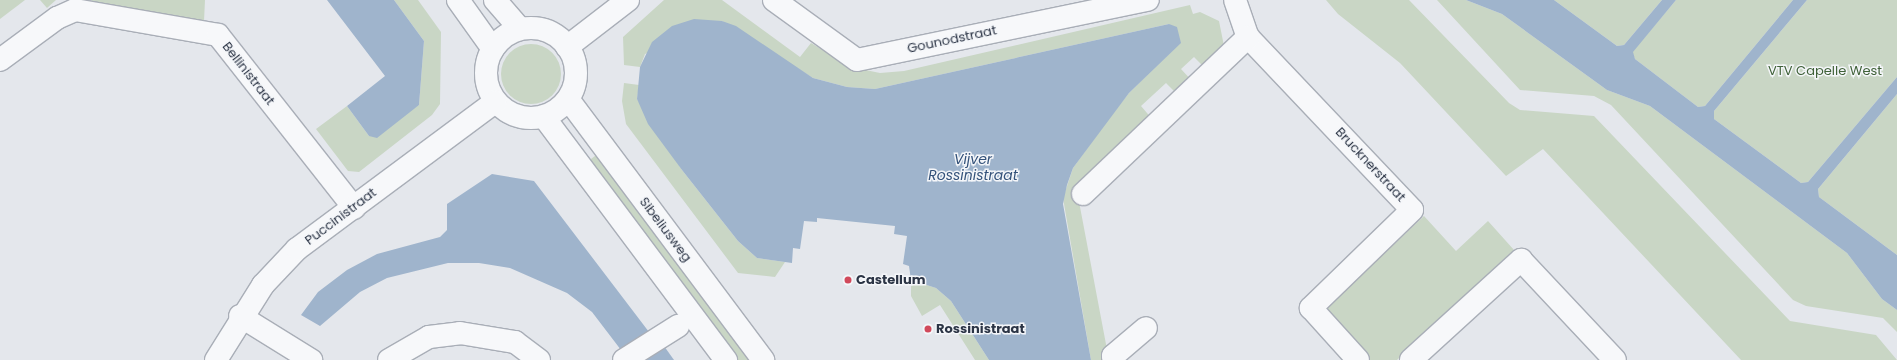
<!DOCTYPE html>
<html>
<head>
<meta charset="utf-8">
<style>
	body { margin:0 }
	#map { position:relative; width:1897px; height:360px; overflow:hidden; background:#e4e7ec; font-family:Poppins,sans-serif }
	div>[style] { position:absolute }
	.green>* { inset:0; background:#c9d6c5; transform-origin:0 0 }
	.round { border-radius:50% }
	.water>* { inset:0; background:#9fb4cc }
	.roads { filter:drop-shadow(1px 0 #a9aeb7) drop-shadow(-1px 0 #a9aeb7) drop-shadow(0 1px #a9aeb7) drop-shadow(0 -1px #a9aeb7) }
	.street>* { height:22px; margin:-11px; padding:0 11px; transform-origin:11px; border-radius:11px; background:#f7f8fa }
	.street>.ring { margin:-11px; padding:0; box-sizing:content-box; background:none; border:22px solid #f7f8fa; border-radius:50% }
	.dots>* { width:11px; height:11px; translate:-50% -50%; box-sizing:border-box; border:2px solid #f4f6f9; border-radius:50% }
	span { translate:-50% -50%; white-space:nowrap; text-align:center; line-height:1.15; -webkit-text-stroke:3px #f4f6f9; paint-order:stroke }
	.street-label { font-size:13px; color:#2b3445 }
	.park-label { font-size:13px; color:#3f6138 }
	.poi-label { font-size:13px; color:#2b3445; font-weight:700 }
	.left { translate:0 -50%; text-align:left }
	.water-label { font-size:14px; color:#34527a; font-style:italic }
</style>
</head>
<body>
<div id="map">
	<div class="green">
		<i style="clip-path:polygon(0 0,25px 0,0 19px)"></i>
		<i style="clip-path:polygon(40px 0,56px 0,47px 8px)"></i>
		<i style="clip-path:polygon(91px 0,205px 0,204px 21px,98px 5px)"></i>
		<i style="clip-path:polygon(394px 0,418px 0,441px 32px,440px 104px,432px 115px,359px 172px,348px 171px,316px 129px,347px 106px,369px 136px,419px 105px,424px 41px)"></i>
		<i style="clip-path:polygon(664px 0,722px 0,800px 57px,811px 43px,851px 67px,880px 73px,904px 71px,1190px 5px,1193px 14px,1200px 12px,1219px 21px,1225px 51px,1207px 70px,1194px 57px,1181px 69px,1193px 82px,1179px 96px,1166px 83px,1141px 106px,1153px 120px,1077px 191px,1109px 360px,1091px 360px,1063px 198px,1073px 168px,1110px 117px,1129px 93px,1180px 43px,1169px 24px,875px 89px,847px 87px,813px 78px,722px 21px,645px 54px,640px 67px,624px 65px,623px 37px)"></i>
		<i style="clip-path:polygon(1326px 0,1409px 0,1509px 103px,1520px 110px,1594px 116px,1790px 321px,1876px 335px,1897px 360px,1741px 360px,1543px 149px,1506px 176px,1400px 63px,1338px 14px)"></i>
		<i style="clip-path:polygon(1437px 0,1466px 0,1502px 14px,1607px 90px,1650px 106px,1847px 253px,1882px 299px,1897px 310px,1897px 332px,1883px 318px,1806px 306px,1793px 300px,1611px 105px,1594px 96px,1520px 90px)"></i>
		<i style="clip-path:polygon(1554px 0,1662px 0,1624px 45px,1617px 46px)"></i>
		<i style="clip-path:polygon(1676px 0,1793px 0,1705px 106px,1698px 107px,1635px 59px,1632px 52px)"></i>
		<i style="clip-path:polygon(1807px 0,1897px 0,1897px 77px,1808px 182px,1801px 183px,1714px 119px,1714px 111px)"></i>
		<i class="round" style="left:501px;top:44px;width:60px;height:60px"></i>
		<i style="clip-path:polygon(624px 83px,639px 85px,637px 99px,682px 170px,738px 241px,757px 258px,785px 262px,775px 277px,738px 273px,626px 124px,622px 101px)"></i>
		<i style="clip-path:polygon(1897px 94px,1897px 255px,1819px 197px,1818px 189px)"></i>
		<i style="left:599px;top:153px;width:259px;height:15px;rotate:53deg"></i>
		<i style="clip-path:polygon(1424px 216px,1456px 251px,1488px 221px,1514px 250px,1397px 360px,1367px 360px,1322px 312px)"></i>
		<i style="clip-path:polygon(911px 280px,936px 288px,951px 301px,989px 360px,975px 360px,940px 305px,922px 316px,911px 296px)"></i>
	</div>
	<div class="water">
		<i style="clip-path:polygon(327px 0,394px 0,424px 41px,419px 105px,377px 138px,369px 136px,347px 106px,385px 76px)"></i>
		<i style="clip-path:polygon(1466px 0,1554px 0,1617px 46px,1624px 45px,1662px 0,1676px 0,1633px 52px,1635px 59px,1698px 107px,1705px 106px,1793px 0,1807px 0,1714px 111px,1714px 119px,1801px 183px,1808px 182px,1897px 77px,1897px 94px,1818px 189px,1819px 197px,1897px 255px,1897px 310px,1882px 299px,1847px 253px,1650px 106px,1607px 90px,1502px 14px)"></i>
		<i style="clip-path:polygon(694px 19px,722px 21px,736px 26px,813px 78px,847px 87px,875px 89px,1169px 24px,1177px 27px,1181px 43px,1129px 93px,1073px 168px,1067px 185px,1063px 204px,1091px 360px,989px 360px,951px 301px,936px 288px,911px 280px,909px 266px,903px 264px,907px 236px,894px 234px,895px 226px,817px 218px,817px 222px,804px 221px,800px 249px,793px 248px,792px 263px,757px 258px,738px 241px,682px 170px,648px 124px,637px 99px,640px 67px,652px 42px,672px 26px)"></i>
		<i style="clip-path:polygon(492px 174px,534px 181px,649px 332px,621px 350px,592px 312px,567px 293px,510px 268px,479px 263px,448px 263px,387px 278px,360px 292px,320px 326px,301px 315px,318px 292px,347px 270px,377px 254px,440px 237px,447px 230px,447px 204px)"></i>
		<i style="clip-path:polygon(664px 346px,674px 360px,644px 360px)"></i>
	</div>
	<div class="roads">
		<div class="street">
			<i style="left:458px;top:0;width:60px;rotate:54.5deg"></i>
			<i style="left:495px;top:0;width:38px;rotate:49deg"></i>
			<i style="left:774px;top:0;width:102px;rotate:35.9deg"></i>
			<i style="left:857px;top:60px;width:297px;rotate:-11.7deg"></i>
			<i style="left:1235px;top:0;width:39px;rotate:71deg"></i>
			<i style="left:1248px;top:37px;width:238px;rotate:46.5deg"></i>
			<i style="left:1412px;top:210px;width:141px;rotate:135.9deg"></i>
			<i style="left:1311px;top:308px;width:70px;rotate:47.9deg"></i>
			<i class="ring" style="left:486px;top:28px;width:68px;height:68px"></i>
			<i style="left:567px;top:47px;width:77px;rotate:-37.6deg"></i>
			<i style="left:0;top:60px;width:71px;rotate:-36.4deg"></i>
			<i style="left:57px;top:18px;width:20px;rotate:-24deg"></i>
			<i style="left:75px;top:10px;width:145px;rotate:9.9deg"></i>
			<i style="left:218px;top:35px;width:220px;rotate:51.8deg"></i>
			<i style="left:568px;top:99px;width:326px;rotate:53.2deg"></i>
			<i style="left:544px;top:117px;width:304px;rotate:53.2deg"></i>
			<i style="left:1083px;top:194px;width:228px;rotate:-43.6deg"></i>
			<i style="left:240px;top:316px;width:84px;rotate:31.8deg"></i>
			<i style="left:216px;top:360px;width:89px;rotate:-57.9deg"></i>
			<i style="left:263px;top:285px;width:50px;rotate:-46.6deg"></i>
			<i style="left:297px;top:249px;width:247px;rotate:-36.6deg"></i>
			<i style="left:389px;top:360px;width:46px;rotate:-29.9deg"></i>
			<i style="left:429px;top:337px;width:31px;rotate:-7deg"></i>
			<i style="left:460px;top:333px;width:56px;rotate:9.3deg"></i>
			<i style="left:515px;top:342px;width:30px;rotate:37deg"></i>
			<i style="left:624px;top:360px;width:64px;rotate:-32.2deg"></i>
			<i style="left:1114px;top:360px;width:4px;rotate:-104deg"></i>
			<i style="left:1113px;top:356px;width:43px;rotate:-40.3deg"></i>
			<i style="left:1411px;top:360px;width:149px;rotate:-42.3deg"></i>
			<i style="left:1521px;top:260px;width:137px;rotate:46.8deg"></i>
		</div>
	</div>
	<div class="dots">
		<i style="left:848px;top:280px;background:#d1495b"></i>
		<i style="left:928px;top:329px;background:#d1495b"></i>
	</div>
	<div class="street-label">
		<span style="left:952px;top:40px;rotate:-12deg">Gounodstraat</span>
		<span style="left:248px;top:74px;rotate:52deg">Bellinistraat</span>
		<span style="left:1370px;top:165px;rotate:47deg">Brucknerstraat</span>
		<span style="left:341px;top:217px;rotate:-37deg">Puccinistraat</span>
		<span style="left:665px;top:230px;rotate:53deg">Sibeliusweg</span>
	</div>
	<div class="park-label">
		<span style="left:1825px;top:71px">VTV Capelle West</span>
	</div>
	<div class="poi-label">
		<span class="left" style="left:856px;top:280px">Castellum</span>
		<span class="left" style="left:936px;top:329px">Rossinistraat</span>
	</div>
	<div class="water-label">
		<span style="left:973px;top:167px">Vijver<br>Rossinistraat</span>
	</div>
</div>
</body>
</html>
